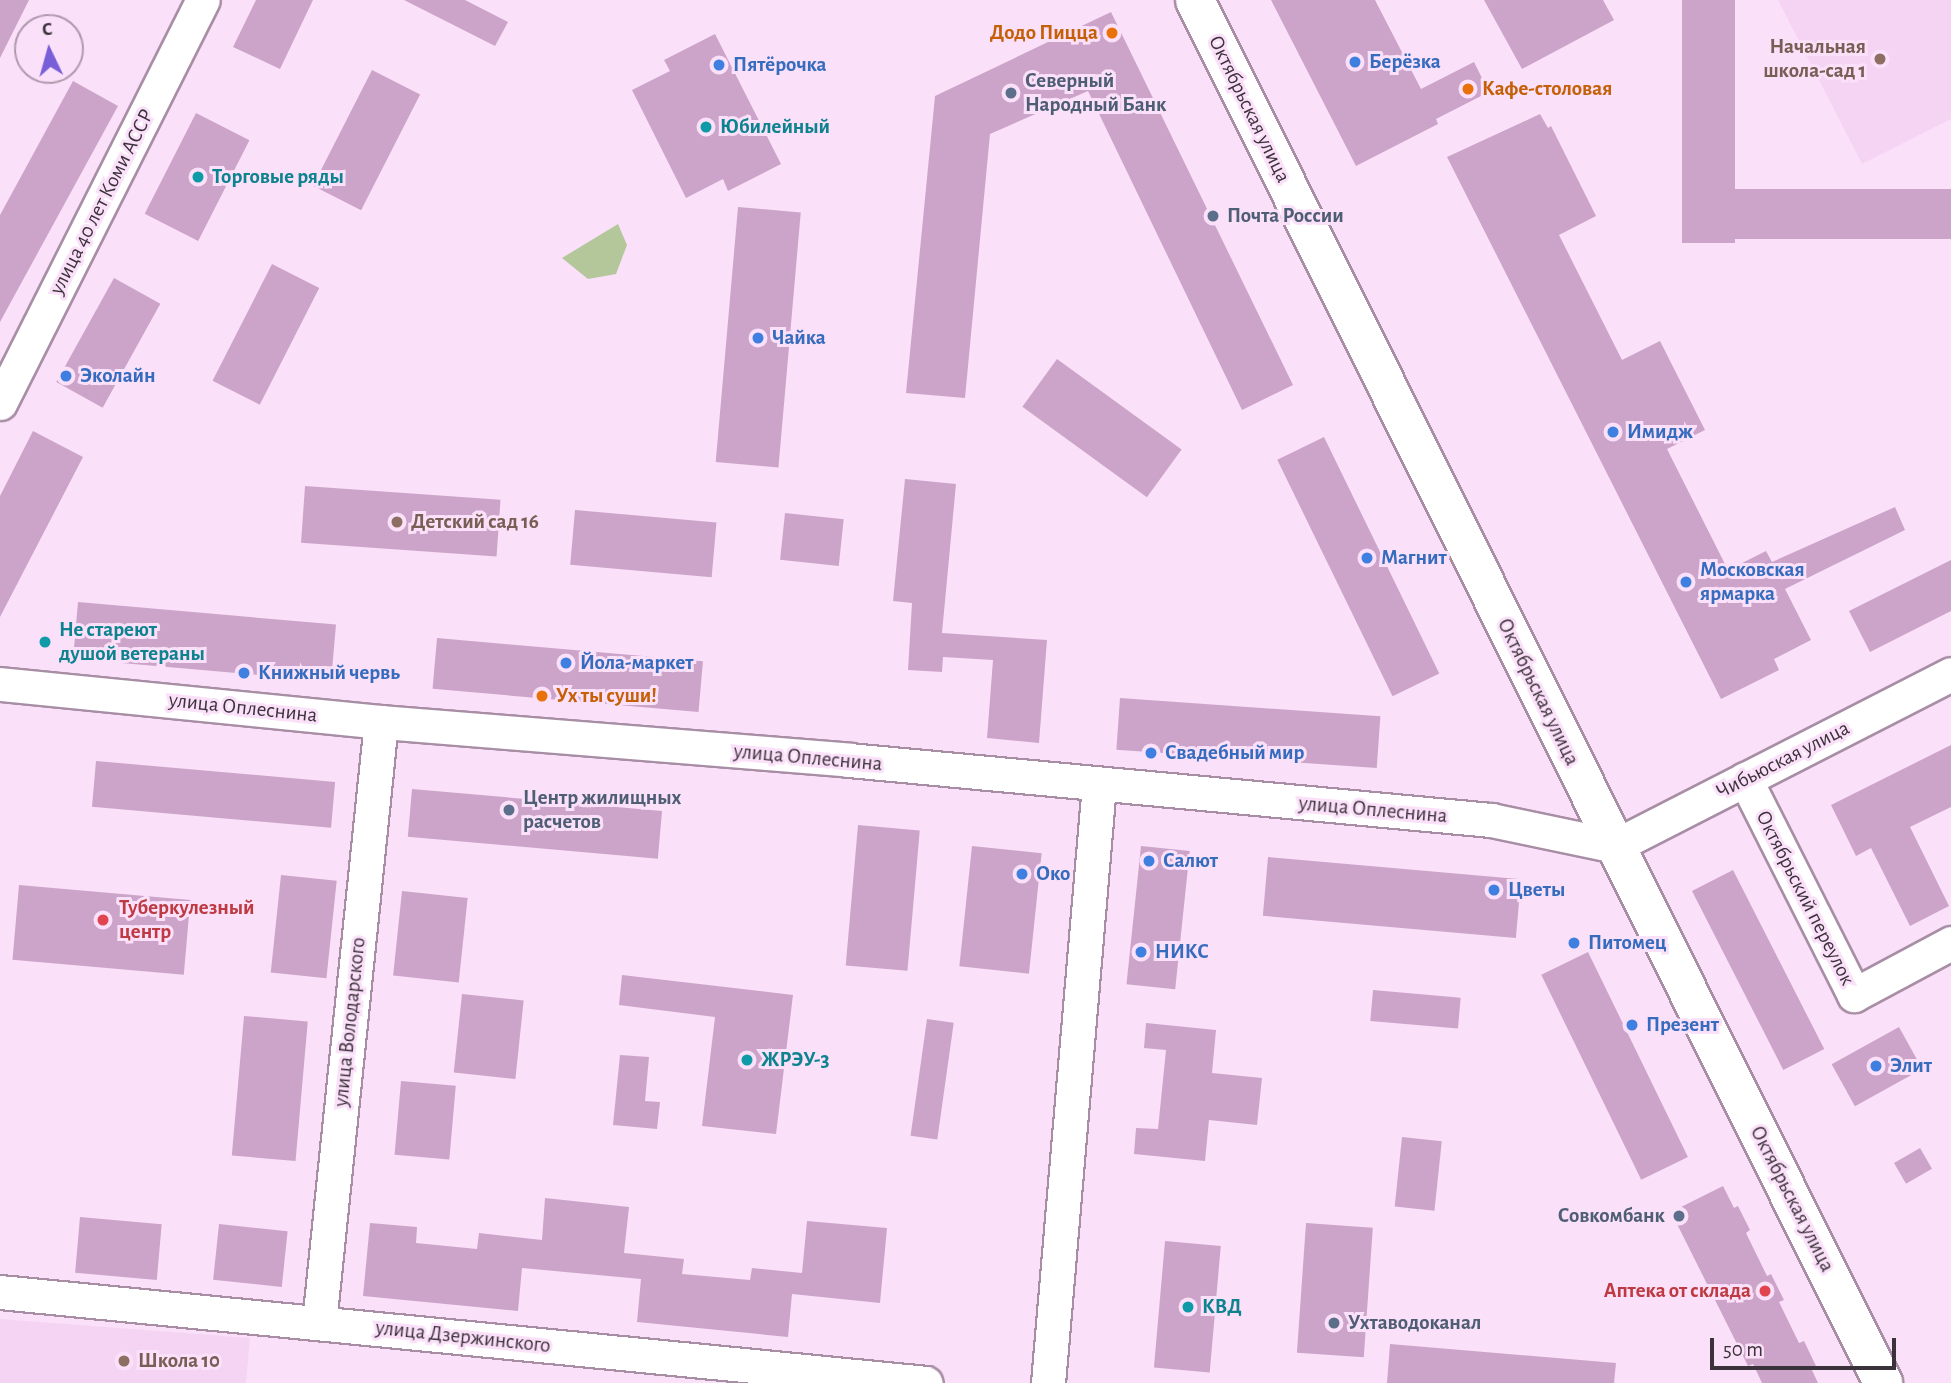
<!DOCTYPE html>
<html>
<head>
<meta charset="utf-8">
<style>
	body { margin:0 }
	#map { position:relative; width:1951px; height:1383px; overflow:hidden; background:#fbe0f9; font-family:"Alegreya Sans",sans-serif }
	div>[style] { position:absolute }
	.built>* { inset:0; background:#f5d4f3 }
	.green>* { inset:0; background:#b3c79a }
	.building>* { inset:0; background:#cca4c9; transform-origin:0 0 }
	.roads { filter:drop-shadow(2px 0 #a78ea5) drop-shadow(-2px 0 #a78ea5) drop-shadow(0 2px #a78ea5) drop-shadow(0 -2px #a78ea5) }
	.minor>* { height:33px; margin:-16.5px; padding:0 16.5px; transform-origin:16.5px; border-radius:16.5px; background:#fff }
	.major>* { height:38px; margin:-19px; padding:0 19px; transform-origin:19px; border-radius:19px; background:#fff }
	.dots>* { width:19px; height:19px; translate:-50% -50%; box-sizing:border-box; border:4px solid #fbe0f9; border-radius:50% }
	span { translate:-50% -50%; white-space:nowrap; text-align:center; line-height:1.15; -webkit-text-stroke:6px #fbe0f9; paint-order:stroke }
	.food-label { font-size:21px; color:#c56008; font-weight:700 }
	.right { translate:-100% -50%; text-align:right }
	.left { translate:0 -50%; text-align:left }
	.education-label { font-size:21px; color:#785e54; font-weight:700 }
	.shop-label { font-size:21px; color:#366cbe; font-weight:700 }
	.service-label { font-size:21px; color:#4e5e75; font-weight:700 }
	.street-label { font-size:21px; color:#3c323b }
	.culture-label { font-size:21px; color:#0d838f; font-weight:700 }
	.health-label { font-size:21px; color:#be3a42; font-weight:700 }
	.north { position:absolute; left:14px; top:14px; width:70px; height:70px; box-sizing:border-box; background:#fbe0f9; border:2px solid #af9aad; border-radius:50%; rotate:355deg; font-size:19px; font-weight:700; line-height:28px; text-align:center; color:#3c323b }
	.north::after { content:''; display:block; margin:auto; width:24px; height:32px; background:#785fd9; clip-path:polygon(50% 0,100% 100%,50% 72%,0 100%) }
	.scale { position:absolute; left:1710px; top:1338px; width:186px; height:32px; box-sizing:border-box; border:4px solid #3c323b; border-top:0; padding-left:9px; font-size:21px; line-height:24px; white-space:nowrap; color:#3c323b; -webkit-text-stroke:5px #fbe0f9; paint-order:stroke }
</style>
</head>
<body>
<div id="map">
	<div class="built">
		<i style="clip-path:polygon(1778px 0,1951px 0,1951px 119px,1862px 164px)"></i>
		<i style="clip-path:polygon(0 1319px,250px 1338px,246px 1383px,0 1383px)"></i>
	</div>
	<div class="green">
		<i style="clip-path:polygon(618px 224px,627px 245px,616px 274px,588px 279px,562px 258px)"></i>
	</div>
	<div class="building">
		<i style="clip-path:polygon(0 0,29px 0,0 58px)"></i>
		<i style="clip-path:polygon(256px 0,313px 0,280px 69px,233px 47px)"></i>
		<i style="clip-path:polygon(404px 0,465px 0,508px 22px,495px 46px)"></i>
		<i style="clip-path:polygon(1271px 0,1375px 0,1421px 89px,1474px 62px,1489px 92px,1436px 119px,1438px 124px,1356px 166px)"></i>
		<i style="clip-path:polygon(1484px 0,1603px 0,1614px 20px,1522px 69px)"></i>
		<i style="left:1682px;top:0;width:53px;height:243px"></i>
		<i style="clip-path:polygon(1111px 12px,1293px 385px,1242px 410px,1088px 91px,990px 134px,965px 398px,906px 393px,935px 96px)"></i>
		<i style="clip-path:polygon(715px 34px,781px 164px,728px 191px,723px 179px,686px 198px,632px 90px,670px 71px,664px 60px)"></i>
		<i style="left:372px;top:70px;width:54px;height:130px;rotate:27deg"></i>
		<i style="clip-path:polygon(73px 81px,118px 106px,0 322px,0 215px)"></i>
		<i style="left:196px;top:113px;width:60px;height:113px;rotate:27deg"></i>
		<i style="clip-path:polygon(1540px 114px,1548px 128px,1551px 126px,1596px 216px,1559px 235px,1622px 360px,1660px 341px,1705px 430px,1667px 449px,1728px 570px,1766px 551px,1772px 562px,1895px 507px,1905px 530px,1785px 589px,1811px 640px,1774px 659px,1779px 670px,1721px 699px,1447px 157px)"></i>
		<i style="left:1951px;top:189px;width:50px;height:220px;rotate:90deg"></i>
		<i style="left:738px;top:207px;width:63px;height:256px;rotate:5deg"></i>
		<i style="left:272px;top:264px;width:53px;height:131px;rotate:27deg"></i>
		<i style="left:114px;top:278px;width:53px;height:119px;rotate:29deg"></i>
		<i style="left:1057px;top:359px;width:154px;height:59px;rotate:36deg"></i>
		<i style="clip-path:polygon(33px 431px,83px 457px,0 617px,0 496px)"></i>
		<i style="left:1324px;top:437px;width:263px;height:52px;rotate:64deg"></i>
		<i style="clip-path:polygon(905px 479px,956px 484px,942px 633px,1047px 640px,1039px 743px,987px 738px,993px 660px,943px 657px,942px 672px,908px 670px,912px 603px,893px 601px)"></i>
		<i style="left:305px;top:486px;width:196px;height:57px;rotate:4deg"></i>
		<i style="left:575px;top:510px;width:142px;height:55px;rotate:5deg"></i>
		<i style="left:785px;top:513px;width:59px;height:47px;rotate:6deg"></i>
		<i style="clip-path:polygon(1951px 560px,1951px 611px,1870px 652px,1849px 611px)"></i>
		<i style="left:78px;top:602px;width:259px;height:57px;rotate:5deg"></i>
		<i style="left:437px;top:638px;width:267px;height:51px;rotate:5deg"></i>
		<i style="left:1120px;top:698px;width:261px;height:52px;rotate:4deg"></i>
		<i style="clip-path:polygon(1951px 745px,1951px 807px,1910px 827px,1949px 906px,1910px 926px,1871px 848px,1856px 856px,1831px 805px)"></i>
		<i style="left:96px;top:761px;width:240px;height:46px;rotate:5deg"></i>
		<i style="left:412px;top:789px;width:251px;height:48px;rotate:5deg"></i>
		<i style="left:858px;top:825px;width:62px;height:141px;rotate:5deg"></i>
		<i style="left:972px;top:846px;width:70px;height:121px;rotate:6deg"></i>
		<i style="left:1141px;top:846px;width:49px;height:139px;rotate:6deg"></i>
		<i style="left:1268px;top:857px;width:254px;height:59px;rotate:5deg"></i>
		<i style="left:1733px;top:870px;width:201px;height:46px;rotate:63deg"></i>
		<i style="left:281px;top:875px;width:56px;height:98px;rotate:6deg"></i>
		<i style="left:19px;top:885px;width:172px;height:75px;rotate:5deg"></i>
		<i style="left:402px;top:891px;width:66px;height:85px;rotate:6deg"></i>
		<i style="left:1588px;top:952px;width:228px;height:52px;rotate:64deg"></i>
		<i style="clip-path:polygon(622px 975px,793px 995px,776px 1134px,702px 1126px,715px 1017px,619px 1005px)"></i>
		<i style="left:1373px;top:990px;width:88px;height:31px;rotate:5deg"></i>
		<i style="left:462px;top:994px;width:62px;height:79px;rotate:6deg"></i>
		<i style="left:244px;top:1016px;width:64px;height:140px;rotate:5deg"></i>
		<i style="left:927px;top:1019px;width:27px;height:118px;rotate:8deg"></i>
		<i style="clip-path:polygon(1146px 1023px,1216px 1030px,1212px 1073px,1262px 1078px,1257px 1125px,1209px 1120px,1205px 1161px,1134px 1154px,1136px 1128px,1158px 1129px,1166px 1050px,1144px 1048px)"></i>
		<i style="left:1899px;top:1027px;width:48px;height:77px;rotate:61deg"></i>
		<i style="clip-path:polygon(620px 1055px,649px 1057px,645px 1101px,660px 1102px,657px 1129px,613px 1125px)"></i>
		<i style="left:401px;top:1081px;width:55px;height:74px;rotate:5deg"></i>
		<i style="left:1402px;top:1137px;width:40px;height:70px;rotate:6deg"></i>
		<i style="left:1920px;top:1148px;width:24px;height:30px;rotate:60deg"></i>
		<i style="clip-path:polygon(1723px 1186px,1734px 1208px,1738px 1206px,1750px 1230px,1746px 1233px,1767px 1276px,1771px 1274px,1784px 1300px,1779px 1302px,1799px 1343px,1804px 1341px,1816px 1366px,1811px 1368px,1818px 1383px,1762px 1383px,1753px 1364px,1748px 1366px,1671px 1212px)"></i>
		<i style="clip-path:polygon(545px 1198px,629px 1207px,624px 1253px,684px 1259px,682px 1274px,750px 1280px,752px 1268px,802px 1273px,807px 1221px,887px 1228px,880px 1303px,792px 1294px,788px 1337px,637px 1322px,641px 1279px,522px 1268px,518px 1311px,363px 1296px,370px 1223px,417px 1227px,416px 1243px,477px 1249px,479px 1233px,542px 1240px)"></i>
		<i style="left:80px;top:1217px;width:82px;height:56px;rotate:5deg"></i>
		<i style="left:1306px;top:1223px;width:67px;height:130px;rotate:4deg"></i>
		<i style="left:219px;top:1224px;width:69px;height:56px;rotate:6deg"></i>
		<i style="left:1165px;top:1241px;width:56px;height:127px;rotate:5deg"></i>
		<i style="clip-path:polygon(1390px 1344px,1616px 1363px,1614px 1383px,1387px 1383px)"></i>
	</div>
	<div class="roads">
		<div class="minor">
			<i style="left:0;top:403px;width:451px;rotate:-63.3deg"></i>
			<i style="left:0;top:684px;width:383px;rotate:5.7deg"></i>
			<i style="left:381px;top:722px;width:470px;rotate:4.6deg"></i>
			<i style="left:849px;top:760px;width:645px;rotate:5.34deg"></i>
			<i style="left:1491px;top:820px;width:127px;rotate:11.8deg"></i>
			<i style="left:1615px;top:846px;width:377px;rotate:-27.1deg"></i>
			<i style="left:1745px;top:779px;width:242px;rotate:63.2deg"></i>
			<i style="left:1854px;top:995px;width:110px;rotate:-28.2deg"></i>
			<i style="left:0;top:1292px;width:930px;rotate:5.61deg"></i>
			<i style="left:319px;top:1323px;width:604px;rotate:-84.11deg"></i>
			<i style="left:1048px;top:1383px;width:600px;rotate:-85.13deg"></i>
		</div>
		<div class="major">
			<i style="left:1195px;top:0;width:1545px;rotate:63.55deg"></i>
		</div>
	</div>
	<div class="dots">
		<i style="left:1112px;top:33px;background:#e8710a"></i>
		<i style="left:1880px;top:59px;background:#8d6e63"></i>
		<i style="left:1355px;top:62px;background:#3f7fe0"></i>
		<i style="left:719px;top:65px;background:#3f7fe0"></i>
		<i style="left:1468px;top:89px;background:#e8710a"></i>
		<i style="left:1011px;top:93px;background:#5c6f8a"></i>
		<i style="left:706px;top:127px;background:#0f9aa8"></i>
		<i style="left:198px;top:177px;background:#0f9aa8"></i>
		<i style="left:1213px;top:216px;background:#5c6f8a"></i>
		<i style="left:758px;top:338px;background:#3f7fe0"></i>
		<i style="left:66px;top:376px;background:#3f7fe0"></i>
		<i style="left:1613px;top:432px;background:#3f7fe0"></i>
		<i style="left:397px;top:522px;background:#8d6e63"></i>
		<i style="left:1367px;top:558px;background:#3f7fe0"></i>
		<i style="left:1686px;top:582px;background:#3f7fe0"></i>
		<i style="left:45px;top:642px;background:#0f9aa8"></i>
		<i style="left:566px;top:663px;background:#3f7fe0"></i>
		<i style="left:244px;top:673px;background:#3f7fe0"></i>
		<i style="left:542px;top:696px;background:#e8710a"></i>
		<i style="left:1151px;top:753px;background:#3f7fe0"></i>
		<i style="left:509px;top:810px;background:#5c6f8a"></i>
		<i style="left:1149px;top:861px;background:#3f7fe0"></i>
		<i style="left:1022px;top:874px;background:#3f7fe0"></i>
		<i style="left:1494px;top:890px;background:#3f7fe0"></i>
		<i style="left:103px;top:920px;background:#e0444e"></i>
		<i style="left:1574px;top:943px;background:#3f7fe0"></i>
		<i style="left:1141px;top:952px;background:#3f7fe0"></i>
		<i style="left:1632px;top:1025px;background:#3f7fe0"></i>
		<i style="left:747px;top:1060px;background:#0f9aa8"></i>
		<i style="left:1876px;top:1066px;background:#3f7fe0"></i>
		<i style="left:1679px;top:1216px;background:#5c6f8a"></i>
		<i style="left:1765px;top:1291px;background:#e0444e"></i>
		<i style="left:1188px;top:1307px;background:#0f9aa8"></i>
		<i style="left:1334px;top:1323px;background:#5c6f8a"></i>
		<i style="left:124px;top:1361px;background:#8d6e63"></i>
	</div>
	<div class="food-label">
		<span class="right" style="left:1098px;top:33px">Додо Пицца</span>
		<span class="left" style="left:1482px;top:89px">Кафе-столовая</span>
		<span class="left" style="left:556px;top:696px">Ух ты суши!</span>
	</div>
	<div class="education-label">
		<span class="right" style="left:1866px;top:59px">Начальная<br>школа-сад 1</span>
		<span class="left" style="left:411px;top:522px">Детский сад 16</span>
		<span class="left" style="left:138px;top:1361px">Школа 10</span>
	</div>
	<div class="shop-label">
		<span class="left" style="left:1369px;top:62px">Берёзка</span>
		<span class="left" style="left:733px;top:65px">Пятёрочка</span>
		<span class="left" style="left:772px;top:338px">Чайка</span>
		<span class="left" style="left:80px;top:376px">Эколайн</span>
		<span class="left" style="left:1627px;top:432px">Имидж</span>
		<span class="left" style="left:1381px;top:558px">Магнит</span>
		<span class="left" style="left:1700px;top:582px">Московская<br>ярмарка</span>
		<span class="left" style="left:580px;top:663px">Йола-маркет</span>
		<span class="left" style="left:258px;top:673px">Книжный червь</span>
		<span class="left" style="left:1165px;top:753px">Свадебный мир</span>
		<span class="left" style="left:1163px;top:861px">Салют</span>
		<span class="left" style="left:1036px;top:874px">Око</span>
		<span class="left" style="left:1508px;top:890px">Цветы</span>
		<span class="left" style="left:1588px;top:943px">Питомец</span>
		<span class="left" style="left:1155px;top:952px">НИКС</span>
		<span class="left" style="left:1646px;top:1025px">Презент</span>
		<span class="left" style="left:1890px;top:1066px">Элит</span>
	</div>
	<div class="service-label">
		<span class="left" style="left:1025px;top:93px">Северный<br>Народный Банк</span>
		<span class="left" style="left:1227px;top:216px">Почта России</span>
		<span class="left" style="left:523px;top:810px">Центр жилищных<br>расчетов</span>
		<span class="right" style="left:1665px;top:1216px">Совкомбанк</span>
		<span class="left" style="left:1348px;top:1323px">Ухтаводоканал</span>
	</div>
	<div class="street-label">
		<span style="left:1249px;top:109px;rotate:64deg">Октябрьская улица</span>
		<span style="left:102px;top:202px;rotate:-63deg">улица 40 лет Коми АССР</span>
		<span style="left:1538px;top:692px;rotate:64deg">Октябрьская улица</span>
		<span style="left:243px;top:708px;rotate:6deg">улица Оплеснина</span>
		<span style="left:808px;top:758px;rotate:5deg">улица Оплеснина</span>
		<span style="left:1783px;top:760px;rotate:-27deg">Чибьюская улица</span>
		<span style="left:1373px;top:810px;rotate:5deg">улица Оплеснина</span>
		<span style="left:1805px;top:898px;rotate:63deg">Октябрьский переулок</span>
		<span style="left:350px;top:1022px;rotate:-84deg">улица Володарского</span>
		<span style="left:1792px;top:1199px;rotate:63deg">Октябрьская улица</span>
		<span style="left:463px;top:1337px;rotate:6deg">улица Дзержинского</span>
	</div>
	<div class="culture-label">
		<span class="left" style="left:720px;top:127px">Юбилейный</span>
		<span class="left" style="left:212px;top:177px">Торговые ряды</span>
		<span class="left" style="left:59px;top:642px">Не стареют<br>душой ветераны</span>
		<span class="left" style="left:761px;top:1060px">ЖРЭУ-3</span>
		<span class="left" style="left:1202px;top:1307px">КВД</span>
	</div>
	<div class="health-label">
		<span class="left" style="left:119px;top:920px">Туберкулезный<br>центр</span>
		<span class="right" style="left:1751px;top:1291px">Аптека от склада</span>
	</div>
	<div class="north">С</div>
	<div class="scale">50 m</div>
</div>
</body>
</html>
